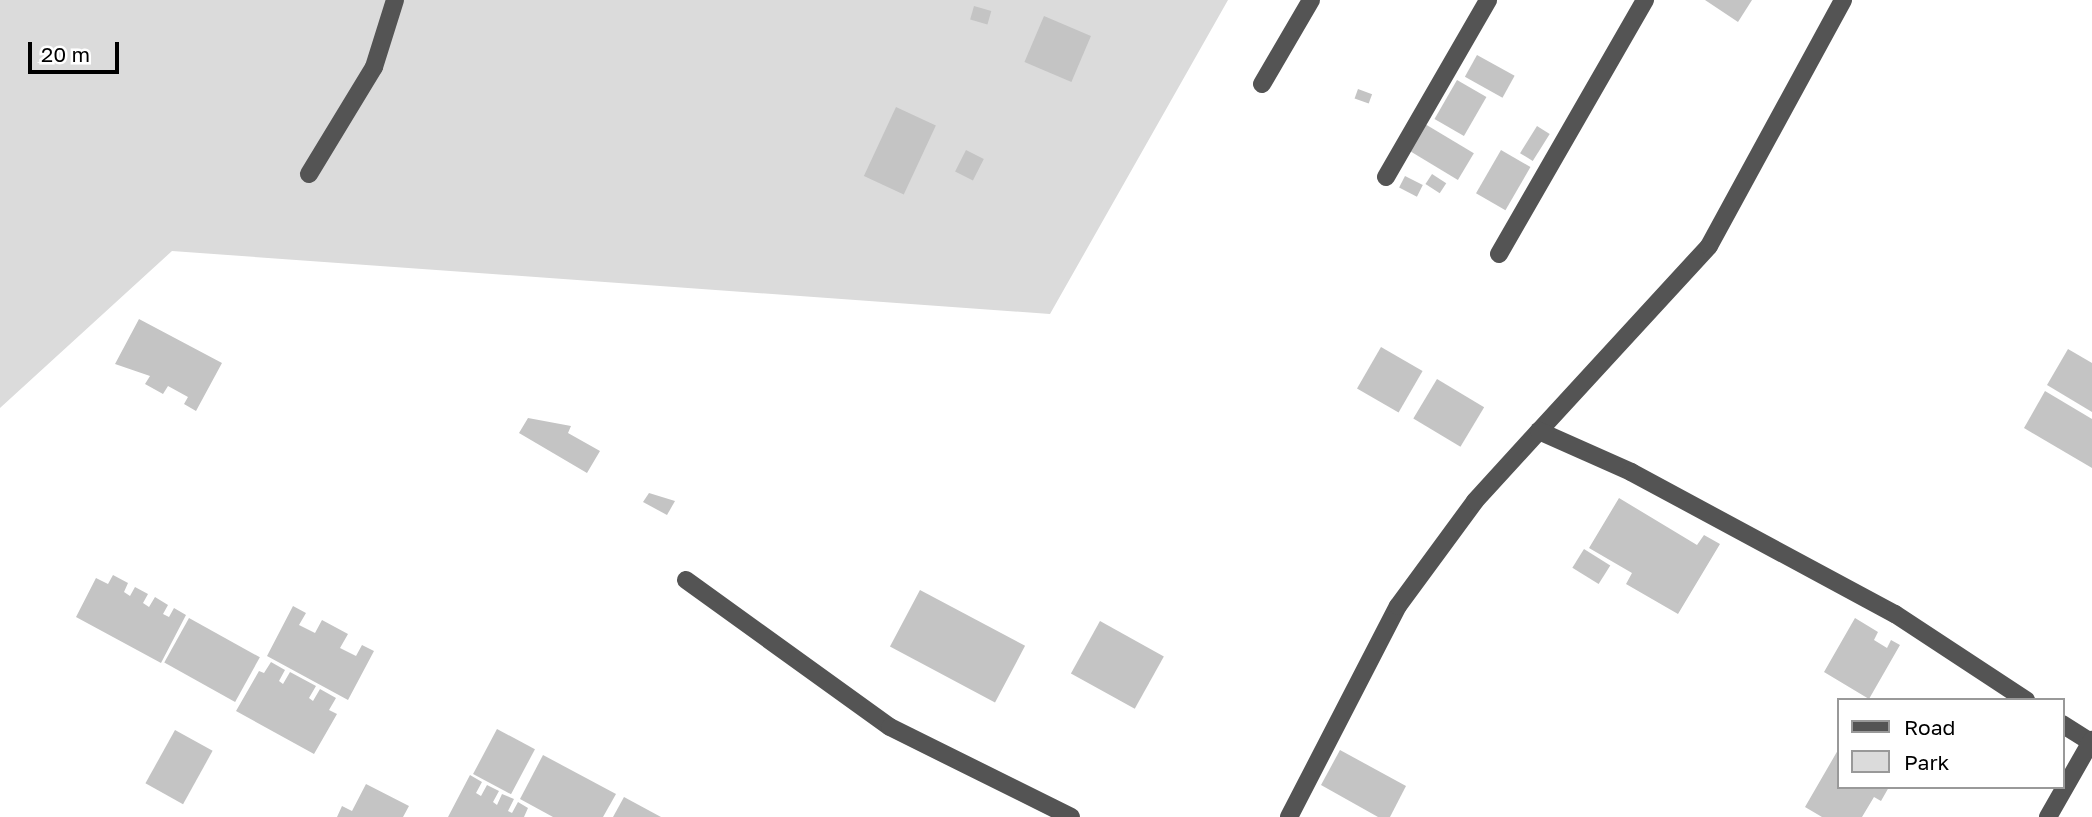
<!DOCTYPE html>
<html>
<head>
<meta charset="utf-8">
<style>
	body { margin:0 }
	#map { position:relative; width:2092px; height:817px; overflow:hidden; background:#fff; font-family:"Golos Text",sans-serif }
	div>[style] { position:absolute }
	.green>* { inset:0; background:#dbdbdb }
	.building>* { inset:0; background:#c4c4c4; transform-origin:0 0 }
	.minor>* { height:18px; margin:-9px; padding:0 9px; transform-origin:9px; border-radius:9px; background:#545454 }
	span { translate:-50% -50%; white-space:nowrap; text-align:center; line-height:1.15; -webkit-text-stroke:5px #fff; paint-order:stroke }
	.legend { position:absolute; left:1837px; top:698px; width:228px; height:91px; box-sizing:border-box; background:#fff; border:2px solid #999; margin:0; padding:9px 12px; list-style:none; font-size:21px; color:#000 }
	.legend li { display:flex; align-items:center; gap:14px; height:35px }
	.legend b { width:35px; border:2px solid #999 }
	.scale { position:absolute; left:28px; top:42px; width:91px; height:32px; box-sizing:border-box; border:4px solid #000; border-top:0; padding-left:9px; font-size:21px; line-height:24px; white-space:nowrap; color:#000; -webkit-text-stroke:5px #fff; paint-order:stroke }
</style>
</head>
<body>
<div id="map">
	<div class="green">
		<i style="clip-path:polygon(0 0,1228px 0,1050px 314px,172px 251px,0 408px)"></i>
	</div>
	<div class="building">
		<i style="clip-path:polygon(1705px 0,1752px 0,1738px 22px)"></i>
		<i style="left:974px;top:6px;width:18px;height:14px;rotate:16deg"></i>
		<i style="left:1044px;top:16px;width:51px;height:50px;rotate:23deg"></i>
		<i style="left:1477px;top:55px;width:43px;height:25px;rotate:29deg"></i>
		<i style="left:1457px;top:80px;width:34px;height:45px;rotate:30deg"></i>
		<i style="left:1358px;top:89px;width:15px;height:10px;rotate:20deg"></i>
		<i style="left:896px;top:107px;width:44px;height:76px;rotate:25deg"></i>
		<i style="left:1425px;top:124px;width:57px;height:31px;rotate:31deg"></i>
		<i style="left:1537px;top:126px;width:15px;height:32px;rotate:32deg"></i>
		<i style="left:966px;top:150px;width:20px;height:24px;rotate:27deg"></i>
		<i style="left:1501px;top:150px;width:34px;height:50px;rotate:30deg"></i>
		<i style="left:1432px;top:174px;width:17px;height:12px;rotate:33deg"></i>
		<i style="left:1405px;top:176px;width:20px;height:13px;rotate:27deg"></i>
		<i style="clip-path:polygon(139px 319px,222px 363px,196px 411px,184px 404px,188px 397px,168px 386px,163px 394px,145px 384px,150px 376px,115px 364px)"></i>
		<i style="left:1381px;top:347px;width:48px;height:48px;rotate:30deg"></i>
		<i style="clip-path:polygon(2068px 349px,2092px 363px,2092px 412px,2047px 385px)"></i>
		<i style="left:1437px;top:379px;width:55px;height:46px;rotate:31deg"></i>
		<i style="clip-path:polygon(2045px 391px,2092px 419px,2092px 468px,2024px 428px)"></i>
		<i style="clip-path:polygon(528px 418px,571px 426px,568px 433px,600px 451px,587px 473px,519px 433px)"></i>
		<i style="clip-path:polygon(649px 493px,675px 501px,667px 515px,643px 502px)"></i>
		<i style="clip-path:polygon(1619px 498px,1697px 545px,1704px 535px,1720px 544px,1678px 614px,1626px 584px,1632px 573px,1589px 548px)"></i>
		<i style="left:1584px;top:549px;width:31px;height:22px;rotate:32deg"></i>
		<i style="clip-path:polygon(113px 575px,128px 583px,124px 592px,130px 596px,135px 587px,148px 594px,143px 603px,149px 607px,155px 597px,168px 605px,163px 614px,169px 617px,174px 608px,186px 615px,161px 663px,76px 617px,96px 578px,108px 584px)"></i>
		<i style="left:920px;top:590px;width:119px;height:64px;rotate:28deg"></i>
		<i style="clip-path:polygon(293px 606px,306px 613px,299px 625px,315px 633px,322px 620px,348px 634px,340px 648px,356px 656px,362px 645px,374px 651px,348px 700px,267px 656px)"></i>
		<i style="left:189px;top:618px;width:81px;height:51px;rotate:29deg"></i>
		<i style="clip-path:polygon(1855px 618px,1878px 632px,1874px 640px,1887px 648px,1891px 640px,1900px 645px,1869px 699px,1824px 672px)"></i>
		<i style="left:1100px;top:621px;width:73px;height:60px;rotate:29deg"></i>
		<i style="clip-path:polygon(271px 662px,285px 670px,279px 681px,283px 684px,290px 672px,316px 686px,309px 698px,313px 701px,320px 689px,336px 698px,329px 710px,337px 714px,314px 754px,236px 711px,259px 671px,264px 673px)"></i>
		<i style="left:497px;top:729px;width:43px;height:51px;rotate:28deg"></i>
		<i style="left:175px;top:730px;width:43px;height:61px;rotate:29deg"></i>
		<i style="clip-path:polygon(1340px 750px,1406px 786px,1390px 817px,1378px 817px,1321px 785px)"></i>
		<i style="clip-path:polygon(1838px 750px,1838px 787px,1889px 787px,1881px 801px,1874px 797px,1862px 817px,1822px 817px,1805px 807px)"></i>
		<i style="clip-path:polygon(543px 755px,616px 794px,603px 817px,553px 817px,520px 799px)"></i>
		<i style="clip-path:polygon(470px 775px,482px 782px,476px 793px,481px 796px,487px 785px,499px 791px,493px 802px,497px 805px,502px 794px,514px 799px,508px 811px,512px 813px,518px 802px,528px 808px,524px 817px,448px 817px)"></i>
		<i style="clip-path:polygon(366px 784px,409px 806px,403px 817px,337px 817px,342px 806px,352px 811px)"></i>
		<i style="clip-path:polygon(624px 797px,661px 817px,613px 817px)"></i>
	</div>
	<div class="minor">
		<i style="left:1262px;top:84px;width:97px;rotate:-59.7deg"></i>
		<i style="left:309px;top:174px;width:125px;rotate:-58.7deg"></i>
		<i style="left:374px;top:67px;width:70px;rotate:-72.6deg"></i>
		<i style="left:1386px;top:177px;width:204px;rotate:-60deg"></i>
		<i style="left:1499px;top:254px;width:293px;rotate:-60.1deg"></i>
		<i style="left:1539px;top:431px;width:251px;rotate:-47.4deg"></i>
		<i style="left:1709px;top:246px;width:280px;rotate:-61.4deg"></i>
		<i style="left:686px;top:580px;width:251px;rotate:35.8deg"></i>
		<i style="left:890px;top:727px;width:202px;rotate:26.4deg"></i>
		<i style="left:2062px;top:724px;width:34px;rotate:32deg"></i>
		<i style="left:1289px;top:817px;width:237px;rotate:-62.7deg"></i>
		<i style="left:1398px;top:606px;width:130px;rotate:-53.7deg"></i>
		<i style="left:1475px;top:501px;width:95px;rotate:-47.6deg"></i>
		<i style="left:1539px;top:431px;width:101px;rotate:24deg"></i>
		<i style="left:1631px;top:472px;width:300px;rotate:28.3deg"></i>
		<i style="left:1895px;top:614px;width:157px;rotate:33.3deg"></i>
		<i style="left:2048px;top:817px;width:89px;rotate:-60.3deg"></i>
	</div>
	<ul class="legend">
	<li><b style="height:9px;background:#545454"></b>Road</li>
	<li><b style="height:19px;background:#dbdbdb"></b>Park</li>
	</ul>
	<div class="scale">20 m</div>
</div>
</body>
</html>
